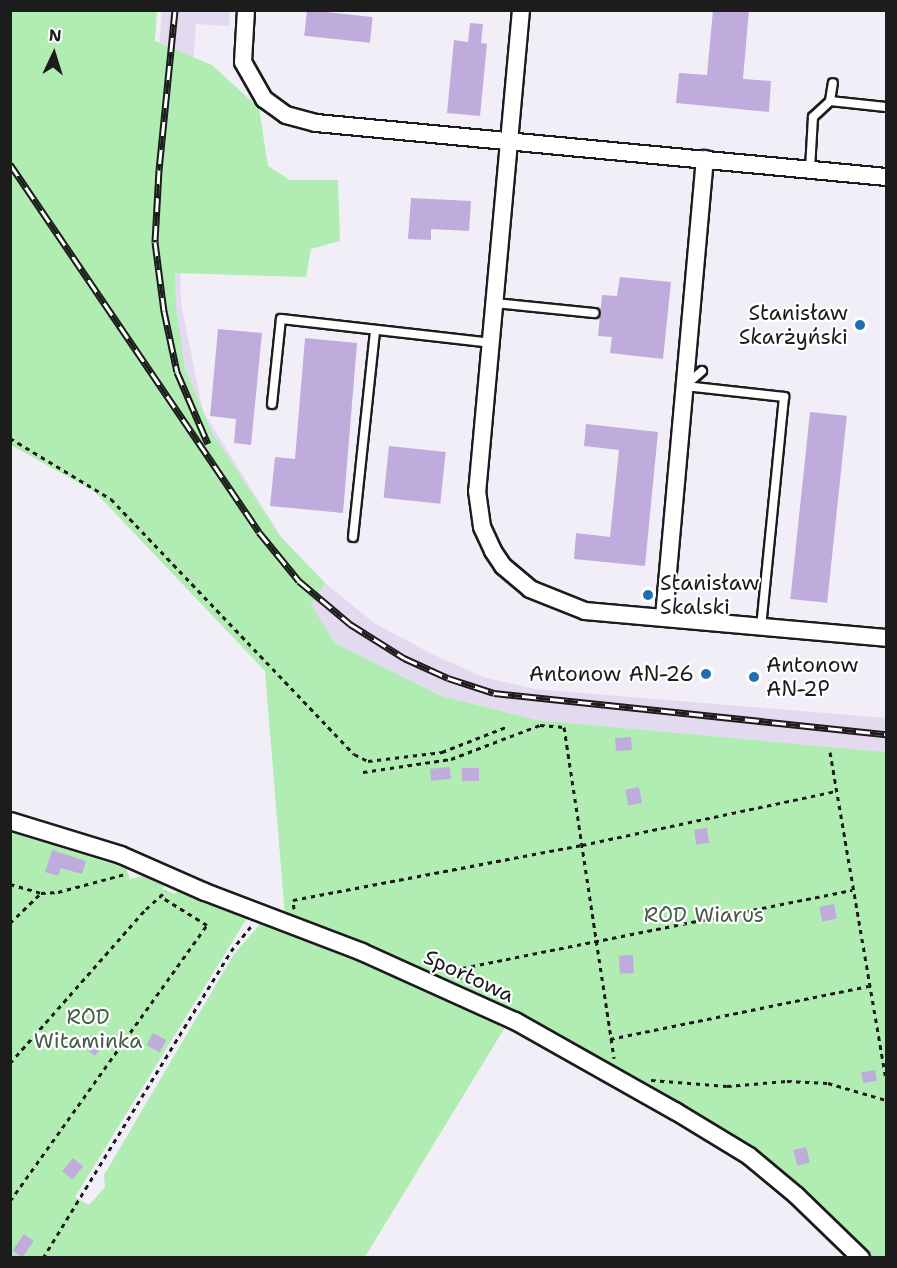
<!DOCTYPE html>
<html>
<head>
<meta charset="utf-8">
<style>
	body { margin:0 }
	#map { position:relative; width:897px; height:1268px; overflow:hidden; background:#f2eef8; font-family:"Shantell Sans",sans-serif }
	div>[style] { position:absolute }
	.built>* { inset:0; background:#e3daf0 }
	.green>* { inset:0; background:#b1edb3 }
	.building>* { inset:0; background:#bfacdc; transform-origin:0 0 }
	.path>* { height:3px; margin-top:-1.5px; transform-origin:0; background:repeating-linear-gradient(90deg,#1c1c1c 0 4.5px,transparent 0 9px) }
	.roads { filter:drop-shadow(2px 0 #1c1c1c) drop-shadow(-2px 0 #1c1c1c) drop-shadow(0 2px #1c1c1c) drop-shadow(0 -2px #1c1c1c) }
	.lane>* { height:8px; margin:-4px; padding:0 4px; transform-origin:4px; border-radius:4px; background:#fff }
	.street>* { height:16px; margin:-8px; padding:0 8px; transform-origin:8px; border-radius:8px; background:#fff }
	.rail>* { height:7px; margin-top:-3.5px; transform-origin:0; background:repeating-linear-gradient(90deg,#fff 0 14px,#1c1c1c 0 28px); box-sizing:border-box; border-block:2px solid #1c1c1c }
	.dots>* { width:16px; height:16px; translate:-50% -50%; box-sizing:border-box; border:3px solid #fff; border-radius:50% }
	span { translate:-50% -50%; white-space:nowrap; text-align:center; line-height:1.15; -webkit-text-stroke:4.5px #fff; paint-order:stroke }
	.poi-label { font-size:21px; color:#1c1c1c }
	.right { translate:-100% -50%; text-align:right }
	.left { translate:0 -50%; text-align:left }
	.park-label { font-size:21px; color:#495b49 }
	.street-label { font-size:21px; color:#1c1c1c }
	.frame { position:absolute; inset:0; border:12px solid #1c1c1c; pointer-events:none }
	.north { position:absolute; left:24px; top:24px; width:60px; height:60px; -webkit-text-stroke:4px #fff; paint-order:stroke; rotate:4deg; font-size:16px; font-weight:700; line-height:24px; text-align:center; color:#1c1c1c }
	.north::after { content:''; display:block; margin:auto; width:21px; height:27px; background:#1c1c1c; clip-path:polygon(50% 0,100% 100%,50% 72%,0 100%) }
</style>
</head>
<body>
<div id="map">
	<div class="built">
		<i style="clip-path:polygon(162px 11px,230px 11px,229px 26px,196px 24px,180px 247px,181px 304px,203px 411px,281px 537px,325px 583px,374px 623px,434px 655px,483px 677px,535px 689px,886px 718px,886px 752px,537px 720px,442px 696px,335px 643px,285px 598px,10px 139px,150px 144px)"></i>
	</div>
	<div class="green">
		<i style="clip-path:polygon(11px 11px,157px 11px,155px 41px,212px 65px,259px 108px,268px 166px,290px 180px,338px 180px,340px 241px,311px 249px,306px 277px,175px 273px,176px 308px,185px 368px,212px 433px,281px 537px,325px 583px,311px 605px,335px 643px,442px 696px,537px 720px,886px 752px,886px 1257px,870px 1257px,788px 1180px,633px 1081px,462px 985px,440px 979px,285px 917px,265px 671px,95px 492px,11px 445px)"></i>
		<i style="clip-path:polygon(10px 832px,126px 868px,130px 879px,143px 876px,165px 886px,162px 889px,175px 894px,179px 890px,247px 918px,75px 1197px,89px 1205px,105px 1187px,104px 1175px,234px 954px,261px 923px,311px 938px,507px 1024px,365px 1257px,11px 1257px)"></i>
	</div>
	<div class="building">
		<i style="left:307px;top:10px;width:66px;height:26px;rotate:6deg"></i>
		<i style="clip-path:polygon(713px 10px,749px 10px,743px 79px,771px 81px,769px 112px,676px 103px,679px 73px,707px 75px)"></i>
		<i style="clip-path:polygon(470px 23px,483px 24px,481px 43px,487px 44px,480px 116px,447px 113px,454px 40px,468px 42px)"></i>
		<i style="clip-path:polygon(411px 198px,471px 201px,469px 231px,431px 229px,431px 240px,408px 239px)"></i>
		<i style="clip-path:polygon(620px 277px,671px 282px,663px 359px,610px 353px,612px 337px,598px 336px,602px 295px,617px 296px)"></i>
		<i style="clip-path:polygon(218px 329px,262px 333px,251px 445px,234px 443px,236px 419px,210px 416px)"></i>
		<i style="clip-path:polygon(305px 338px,357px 343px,343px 513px,270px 506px,275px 457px,295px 459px)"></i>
		<i style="left:810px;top:412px;width:37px;height:188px;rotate:6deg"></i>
		<i style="clip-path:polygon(586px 424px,658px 432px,645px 566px,574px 559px,576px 533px,610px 537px,619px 450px,584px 446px)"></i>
		<i style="left:389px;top:446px;width:57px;height:52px;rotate:6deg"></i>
		<i style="left:631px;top:737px;width:13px;height:16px;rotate:86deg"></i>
		<i style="left:450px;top:767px;width:12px;height:20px;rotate:85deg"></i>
		<i style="left:462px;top:768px;width:17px;height:13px"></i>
		<i style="left:639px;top:787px;width:16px;height:14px;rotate:79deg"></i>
		<i style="left:707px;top:828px;width:15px;height:13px;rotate:82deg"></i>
		<i style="clip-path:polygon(52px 850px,86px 861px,82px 874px,61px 868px,58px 876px,45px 872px)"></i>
		<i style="left:834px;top:904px;width:15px;height:15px;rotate:79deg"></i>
		<i style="left:633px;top:955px;width:18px;height:14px;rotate:87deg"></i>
		<i style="left:153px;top:1033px;width:15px;height:14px;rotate:28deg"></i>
		<i style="left:91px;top:1035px;width:16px;height:14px;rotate:38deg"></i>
		<i style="left:875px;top:1070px;width:11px;height:14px;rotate:80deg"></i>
		<i style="left:806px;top:1147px;width:16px;height:13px;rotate:76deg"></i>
		<i style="left:73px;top:1158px;width:13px;height:17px;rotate:39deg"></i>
		<i style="left:24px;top:1234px;width:12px;height:20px;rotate:35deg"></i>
	</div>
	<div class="path">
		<i style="left:10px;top:438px;width:118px;rotate:31.1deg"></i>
		<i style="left:111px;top:499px;width:352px;rotate:46.4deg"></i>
		<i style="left:354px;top:754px;width:16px;rotate:27deg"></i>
		<i style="left:368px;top:761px;width:75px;rotate:-6.9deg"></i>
		<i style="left:442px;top:752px;width:69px;rotate:-21.3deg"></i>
		<i style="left:830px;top:752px;width:332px;rotate:80.3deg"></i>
		<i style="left:363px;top:772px;width:89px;rotate:-8.4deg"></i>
		<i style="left:451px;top:759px;width:95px;rotate:-20.9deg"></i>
		<i style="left:540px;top:725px;width:24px;rotate:5deg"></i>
		<i style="left:564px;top:727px;width:335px;rotate:81.4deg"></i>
		<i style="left:10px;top:884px;width:32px;rotate:16deg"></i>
		<i style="left:41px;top:893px;width:17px;rotate:-3deg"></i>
		<i style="left:58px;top:892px;width:69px;rotate:-15deg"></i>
		<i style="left:294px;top:909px;width:9px;rotate:-96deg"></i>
		<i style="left:293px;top:900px;width:294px;rotate:-10.8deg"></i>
		<i style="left:582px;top:845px;width:259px;rotate:-12deg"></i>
		<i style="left:10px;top:923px;width:43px;rotate:-44.1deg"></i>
		<i style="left:460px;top:979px;width:11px;rotate:-80deg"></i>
		<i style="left:462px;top:968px;width:398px;rotate:-11.3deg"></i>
		<i style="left:610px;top:1039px;width:264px;rotate:-11.6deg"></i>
		<i style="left:10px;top:1063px;width:205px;rotate:-48.6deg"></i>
		<i style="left:146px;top:909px;width:27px;rotate:-42deg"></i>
		<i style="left:651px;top:1080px;width:76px;rotate:4.5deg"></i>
		<i style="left:727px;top:1086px;width:60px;rotate:-4.8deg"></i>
		<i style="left:787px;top:1081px;width:41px;rotate:2.8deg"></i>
		<i style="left:828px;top:1083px;width:60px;rotate:16.3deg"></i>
		<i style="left:10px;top:1201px;width:339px;rotate:-54.5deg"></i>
		<i style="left:207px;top:925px;width:55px;rotate:-148.3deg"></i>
		<i style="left:43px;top:1258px;width:360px;rotate:-58.5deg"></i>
		<i style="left:231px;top:951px;width:32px;rotate:-51deg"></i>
	</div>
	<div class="roads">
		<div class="lane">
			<i style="left:830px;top:101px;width:18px;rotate:-81deg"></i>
			<i style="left:810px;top:169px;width:52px;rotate:-86.7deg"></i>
			<i style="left:813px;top:117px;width:23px;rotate:-43deg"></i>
			<i style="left:830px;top:101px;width:56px;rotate:6.1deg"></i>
			<i style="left:494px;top:303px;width:101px;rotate:5.7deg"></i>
			<i style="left:702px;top:371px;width:23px;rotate:139deg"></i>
			<i style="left:685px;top:386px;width:100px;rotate:6.3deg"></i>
			<i style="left:784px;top:397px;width:230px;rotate:95.7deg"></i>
			<i style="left:272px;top:404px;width:85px;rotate:-84deg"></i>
			<i style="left:281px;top:319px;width:211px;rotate:6.5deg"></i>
			<i style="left:353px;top:537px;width:208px;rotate:-83.9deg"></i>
		</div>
		<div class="street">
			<i style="left:246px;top:10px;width:52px;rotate:93.3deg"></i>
			<i style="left:243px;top:62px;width:43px;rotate:60.4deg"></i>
			<i style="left:264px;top:99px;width:27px;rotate:36deg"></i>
			<i style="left:286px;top:115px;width:31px;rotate:15deg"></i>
			<i style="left:316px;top:123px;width:573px;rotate:5.41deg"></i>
			<i style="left:521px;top:10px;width:483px;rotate:95.2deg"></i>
			<i style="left:477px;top:491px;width:36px;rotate:82deg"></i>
			<i style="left:482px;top:527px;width:26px;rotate:65deg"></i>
			<i style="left:493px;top:551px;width:18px;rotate:56deg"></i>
			<i style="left:503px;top:566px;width:35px;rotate:40deg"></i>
			<i style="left:530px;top:589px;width:59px;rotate:21.8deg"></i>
			<i style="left:585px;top:611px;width:302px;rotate:5.1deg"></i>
			<i style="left:664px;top:617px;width:460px;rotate:-84.9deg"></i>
			<i style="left:10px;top:821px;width:116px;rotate:17deg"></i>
			<i style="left:121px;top:855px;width:92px;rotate:23.8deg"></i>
			<i style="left:205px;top:892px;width:168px;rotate:20.9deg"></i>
			<i style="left:362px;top:952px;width:168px;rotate:24.3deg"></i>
			<i style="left:515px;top:1021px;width:184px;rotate:29.4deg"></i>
			<i style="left:675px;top:1111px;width:87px;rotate:31.3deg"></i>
			<i style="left:749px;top:1156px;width:62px;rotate:39.8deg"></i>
			<i style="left:797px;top:1196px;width:89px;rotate:44.1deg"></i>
		</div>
	</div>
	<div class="rail">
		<i style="left:175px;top:10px;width:161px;rotate:95.7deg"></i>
		<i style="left:159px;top:170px;width:72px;rotate:93.2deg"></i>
		<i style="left:155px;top:242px;width:70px;rotate:82.6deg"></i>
		<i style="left:164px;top:311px;width:62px;rotate:78deg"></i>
		<i style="left:177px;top:372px;width:78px;rotate:66.7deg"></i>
		<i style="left:10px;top:164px;width:444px;rotate:55.9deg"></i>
		<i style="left:259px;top:532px;width:63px;rotate:50.8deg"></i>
		<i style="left:299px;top:581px;width:67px;rotate:40.1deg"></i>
		<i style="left:350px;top:624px;width:64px;rotate:32.2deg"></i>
		<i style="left:404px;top:658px;width:48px;rotate:24.4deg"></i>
		<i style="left:448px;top:678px;width:48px;rotate:18.1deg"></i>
		<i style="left:494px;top:693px;width:394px;rotate:6deg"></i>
	</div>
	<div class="dots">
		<i style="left:860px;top:325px;background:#1f6fb2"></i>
		<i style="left:648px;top:595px;background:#1f6fb2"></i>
		<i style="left:706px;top:674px;background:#1f6fb2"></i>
		<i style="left:754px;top:677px;background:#1f6fb2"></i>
	</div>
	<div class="poi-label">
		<span class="right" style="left:848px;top:325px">Stanisław<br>Skarżyński</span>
		<span class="left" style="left:660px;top:595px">Stanisław<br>Skalski</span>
		<span class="left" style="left:766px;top:677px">Antonow<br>AN-2P</span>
		<span class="right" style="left:694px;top:674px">Antonow AN-26</span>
	</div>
	<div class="park-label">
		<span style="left:704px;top:915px">ROD Wiarus</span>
		<span style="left:88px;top:1029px">ROD<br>Witaminka</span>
	</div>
	<div class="street-label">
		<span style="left:469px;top:976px;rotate:25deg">Sportowa</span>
	</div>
	<div class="frame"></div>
	<div class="north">N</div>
</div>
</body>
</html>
